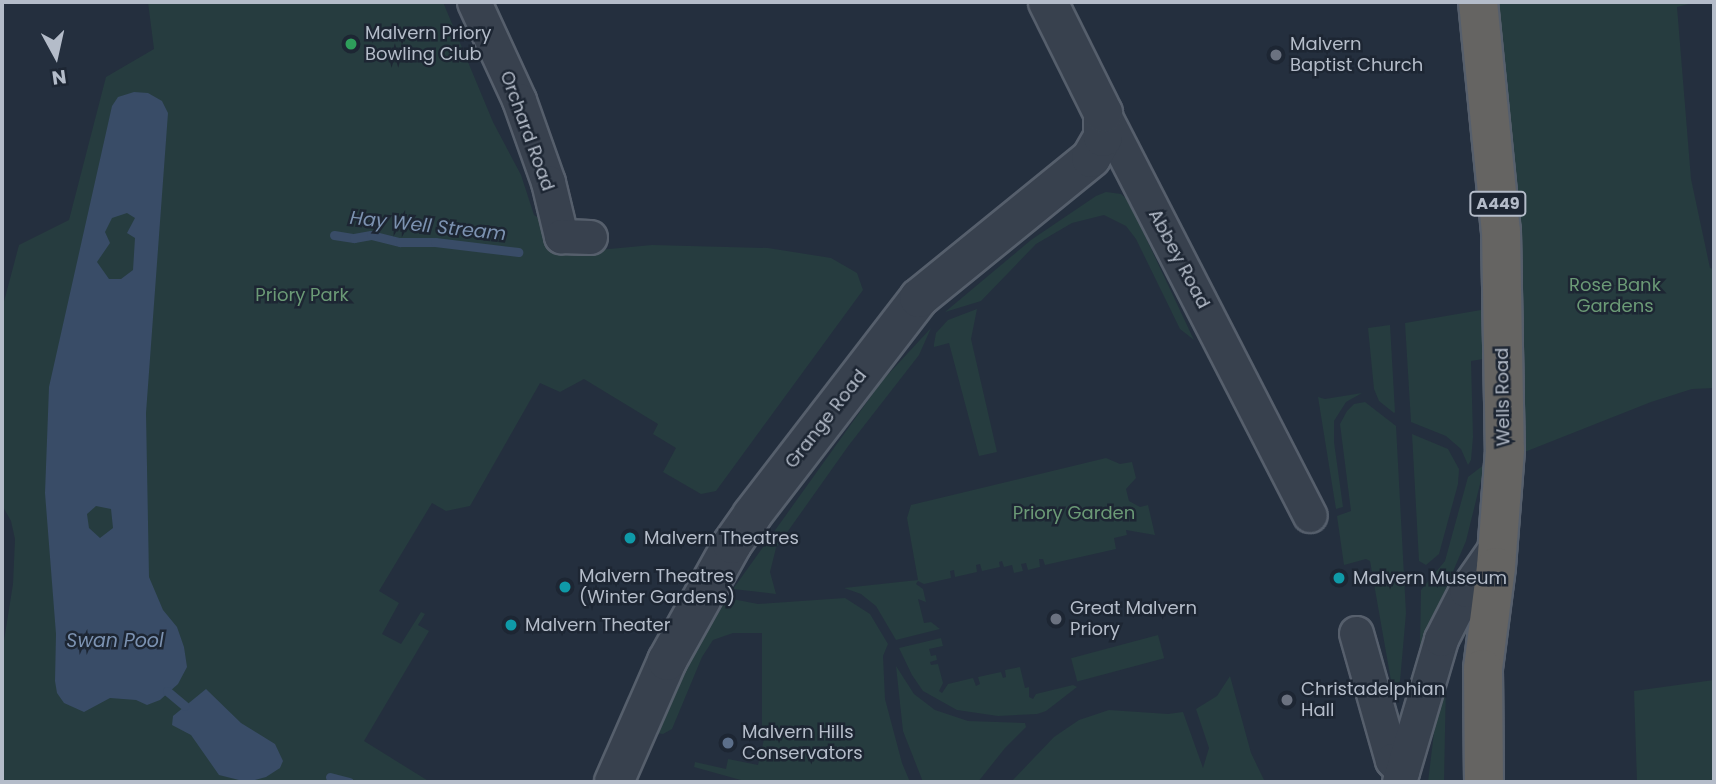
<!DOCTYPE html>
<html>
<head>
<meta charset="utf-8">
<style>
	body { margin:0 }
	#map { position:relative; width:1716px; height:784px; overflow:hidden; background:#242f3e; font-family:Poppins,sans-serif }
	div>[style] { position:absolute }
	.green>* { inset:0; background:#263c3f; transform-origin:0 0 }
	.water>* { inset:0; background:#394c67 }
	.stream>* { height:9px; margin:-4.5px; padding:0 4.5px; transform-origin:4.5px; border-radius:4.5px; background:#394c67 }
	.roads { filter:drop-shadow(2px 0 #565f6c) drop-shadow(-2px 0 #565f6c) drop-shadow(0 2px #565f6c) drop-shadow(0 -2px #565f6c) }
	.minor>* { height:33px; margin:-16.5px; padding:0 16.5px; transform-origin:16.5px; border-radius:16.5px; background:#38414e }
	.tertiary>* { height:38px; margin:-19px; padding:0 19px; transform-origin:19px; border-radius:19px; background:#38414e }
	.trunk>* { height:38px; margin:-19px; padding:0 19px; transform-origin:19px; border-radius:19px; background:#656462 }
	.dots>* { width:19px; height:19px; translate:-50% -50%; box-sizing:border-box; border:4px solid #1d2633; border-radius:50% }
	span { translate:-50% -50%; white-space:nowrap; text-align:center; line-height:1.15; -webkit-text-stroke:5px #1d2633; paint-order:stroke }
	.shield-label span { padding:2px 5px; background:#1d2633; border:2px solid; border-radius:5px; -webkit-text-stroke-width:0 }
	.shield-label { font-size:16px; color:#b4bcc9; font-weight:700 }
	.poi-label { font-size:18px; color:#b4bcc9 }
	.left { translate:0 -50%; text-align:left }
	.street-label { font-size:18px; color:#b4bcc9 }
	.park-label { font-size:18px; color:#6b9a76 }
	.water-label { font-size:19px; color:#7c92b1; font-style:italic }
	.frame { position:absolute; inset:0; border:4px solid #b4bcc9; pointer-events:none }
	.north { position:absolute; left:21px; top:21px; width:70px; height:70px; -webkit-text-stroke:5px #1d2633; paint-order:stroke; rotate:172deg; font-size:19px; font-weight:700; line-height:28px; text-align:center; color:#b4bcc9 }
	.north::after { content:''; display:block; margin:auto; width:24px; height:32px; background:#b4bcc9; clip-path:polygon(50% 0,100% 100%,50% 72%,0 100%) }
</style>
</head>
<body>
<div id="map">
	<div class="green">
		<i style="clip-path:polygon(148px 2px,443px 2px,493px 122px,521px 175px,534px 215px,588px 251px,652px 245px,768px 248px,831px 258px,857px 273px,863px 290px,716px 491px,701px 494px,663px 472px,676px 448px,653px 434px,658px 424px,584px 379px,560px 392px,540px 383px,470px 506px,446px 511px,432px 503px,379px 591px,399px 603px,382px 634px,401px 644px,421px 612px,425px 614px,418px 625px,429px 631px,364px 741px,430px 782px,2px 782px,2px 653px,13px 584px,15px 539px,11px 521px,2px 505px,2px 309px,19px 245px,69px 220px,106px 77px,154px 49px)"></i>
		<i style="clip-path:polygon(1491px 2px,1697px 2px,1677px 7px,1691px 179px,1710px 268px,1714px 269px,1714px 388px,1692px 389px,1651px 402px,1522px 453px)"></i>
		<i style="clip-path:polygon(1106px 192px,1121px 194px,1128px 200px,1194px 340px,1180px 329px,1136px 239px,1126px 226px,1104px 215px,1072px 223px,1036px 244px,981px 301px,945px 312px,1031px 240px,1096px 196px)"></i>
		<i style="clip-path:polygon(977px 309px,971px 339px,997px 452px,979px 456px,949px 343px,934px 347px,934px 344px,936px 333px,948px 320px)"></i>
		<i style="clip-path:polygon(1481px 310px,1483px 359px,1471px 361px,1473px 437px,1471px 460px,1468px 465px,1461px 449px,1446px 436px,1411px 422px,1405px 323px)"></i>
		<i style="clip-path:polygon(1390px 325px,1395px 412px,1394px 413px,1379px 401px,1374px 389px,1368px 328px)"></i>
		<i style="clip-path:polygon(931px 328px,919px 355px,849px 445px,776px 548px,770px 572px,776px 594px,733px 589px,882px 381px)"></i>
		<i style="clip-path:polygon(1362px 393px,1346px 402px,1334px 421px,1334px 442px,1343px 507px,1336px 509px,1318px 397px,1325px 399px)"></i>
		<i style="clip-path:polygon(1365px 402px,1396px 426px,1406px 613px,1400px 681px,1393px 692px,1370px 561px,1366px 559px,1344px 565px,1337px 516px,1351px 511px,1340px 424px,1347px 411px,1354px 404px)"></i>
		<i style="clip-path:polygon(1412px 434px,1448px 449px,1459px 469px,1458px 484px,1439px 554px,1426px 565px,1419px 561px)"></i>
		<i style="clip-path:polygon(1106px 458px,1120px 464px,1132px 462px,1136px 478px,1126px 489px,1129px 501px,1140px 507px,1148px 505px,1155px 535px,1126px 530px,1127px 535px,1114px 538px,1116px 549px,1045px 565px,1043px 559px,1039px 559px,1040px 567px,1028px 570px,1026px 563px,1021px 564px,1023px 571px,1014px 573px,1012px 565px,1004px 567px,1002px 561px,999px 562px,1000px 567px,982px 571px,980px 564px,976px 565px,977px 572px,955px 577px,954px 570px,950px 571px,951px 578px,924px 584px,918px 581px,916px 584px,923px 589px,926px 602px,918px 599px,924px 623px,931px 622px,940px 629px,896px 640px,876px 606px,861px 594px,844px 588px,918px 580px,907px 518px,911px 505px)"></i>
		<i style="clip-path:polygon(1485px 464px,1466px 541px,1420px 649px,1421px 590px,1445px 561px,1468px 477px)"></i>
		<i style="clip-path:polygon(727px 598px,758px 604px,845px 598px,870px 614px,888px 644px,883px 656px,885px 699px,902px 763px,910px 782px,748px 782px,694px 767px,695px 762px,726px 769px,728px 759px,758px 765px,765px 735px,762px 734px,762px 633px,733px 633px,713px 640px,702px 657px,672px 729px,663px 734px,656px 733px,701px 640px)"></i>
		<i style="left:1158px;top:635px;width:24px;height:90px;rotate:75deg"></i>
		<i style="clip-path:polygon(941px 638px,943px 646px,929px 649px,931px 656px,936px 655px,937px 660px,930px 662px,931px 665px,938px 664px,943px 683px,939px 691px,942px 693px,948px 684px,973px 678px,976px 686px,980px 684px,978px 677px,1001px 672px,1003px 678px,1006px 677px,1005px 670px,1020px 667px,1025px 688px,1029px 687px,1029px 697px,1033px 699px,1036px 694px,1073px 685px,1077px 687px,1046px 711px,1037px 714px,998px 716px,957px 710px,923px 691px,912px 675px,899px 648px)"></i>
		<i style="clip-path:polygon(896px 666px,914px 694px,935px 710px,968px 721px,1025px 723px,1026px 727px,1005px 748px,978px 782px,923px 782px,903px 731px)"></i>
		<i style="clip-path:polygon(1230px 676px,1251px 753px,1265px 782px,1011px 782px,1054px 737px,1079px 720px,1109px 710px,1168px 714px,1183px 712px,1203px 768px,1209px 748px,1196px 709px,1217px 696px)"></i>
		<i style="clip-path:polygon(1446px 680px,1444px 782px,1428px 782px,1436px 716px)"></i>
		<i style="clip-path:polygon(1714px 680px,1714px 782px,1637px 782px,1634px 691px)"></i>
	</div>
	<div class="water">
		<i style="clip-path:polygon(evenodd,134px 92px,148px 93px,162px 101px,168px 113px,146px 413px,149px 577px,163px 610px,177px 627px,184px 647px,187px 667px,178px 684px,160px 700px,147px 705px,136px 700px,110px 698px,84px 712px,64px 703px,57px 693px,55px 681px,56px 634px,45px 493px,49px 387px,112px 106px,118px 97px,134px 92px,127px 213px,135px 218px,127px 233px,135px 238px,133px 270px,121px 279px,109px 279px,97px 262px,110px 243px,105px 232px,112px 218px,127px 213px,134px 92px,96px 506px,111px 509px,113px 528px,100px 538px,89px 528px,87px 514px,96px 506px)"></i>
		<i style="clip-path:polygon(206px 689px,241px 723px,275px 744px,283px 761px,280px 768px,266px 777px,247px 782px,219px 775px,191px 735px,172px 725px,173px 716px)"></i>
	</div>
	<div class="stream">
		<i style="left:334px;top:235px;width:20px;rotate:9deg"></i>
		<i style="left:354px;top:238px;width:17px;rotate:-10deg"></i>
		<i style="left:371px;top:235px;width:30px;rotate:14deg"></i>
		<i style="left:400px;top:242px;width:35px"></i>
		<i style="left:435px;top:242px;width:84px;rotate:6.9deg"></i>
		<i style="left:167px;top:691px;width:23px;rotate:40deg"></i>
		<i style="left:330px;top:777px;width:20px;rotate:15deg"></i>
	</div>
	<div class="roads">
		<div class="minor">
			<i style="left:474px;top:2px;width:108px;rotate:65.3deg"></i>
			<i style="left:519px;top:100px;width:87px;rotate:70.5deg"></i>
			<i style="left:548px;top:182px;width:56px;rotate:76.5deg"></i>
			<i style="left:561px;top:236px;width:29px;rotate:2deg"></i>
			<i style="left:1103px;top:113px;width:452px;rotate:62.8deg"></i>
			<i style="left:1356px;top:633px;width:132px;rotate:74.2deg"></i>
			<i style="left:1392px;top:760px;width:15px;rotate:48deg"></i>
			<i style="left:1399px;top:782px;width:149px;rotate:-73.6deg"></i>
			<i style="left:1441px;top:639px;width:55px;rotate:-63deg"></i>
			<i style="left:1466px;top:590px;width:56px;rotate:-55.2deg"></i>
		</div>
		<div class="tertiary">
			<i style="left:614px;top:782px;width:132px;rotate:-66.3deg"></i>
			<i style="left:667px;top:661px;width:134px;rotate:-60.9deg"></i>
			<i style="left:732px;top:544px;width:35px;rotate:-55deg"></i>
			<i style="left:752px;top:515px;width:274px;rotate:-52.4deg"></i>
			<i style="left:919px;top:298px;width:222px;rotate:-39.1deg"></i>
			<i style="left:1091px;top:158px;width:24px;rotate:-60deg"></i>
			<i style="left:1103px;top:137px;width:24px;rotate:-90deg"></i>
			<i style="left:1103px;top:113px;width:124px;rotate:-116.4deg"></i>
		</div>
		<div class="trunk">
			<i style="left:1478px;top:2px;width:230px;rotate:84.3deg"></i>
			<i style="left:1501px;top:231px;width:219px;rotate:89deg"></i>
			<i style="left:1505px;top:450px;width:117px;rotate:94.4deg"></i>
			<i style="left:1496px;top:567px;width:103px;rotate:97.3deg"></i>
			<i style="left:1483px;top:669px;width:113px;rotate:89.5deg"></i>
		</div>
	</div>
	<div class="dots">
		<i style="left:351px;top:44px;background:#2e9e5b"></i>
		<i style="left:1276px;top:55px;background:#6b7280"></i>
		<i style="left:630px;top:538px;background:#0f9aa8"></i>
		<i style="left:1339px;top:578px;background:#0f9aa8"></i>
		<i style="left:565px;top:587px;background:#0f9aa8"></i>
		<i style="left:1056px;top:619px;background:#6b7280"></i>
		<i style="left:511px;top:625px;background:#0f9aa8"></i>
		<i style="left:1287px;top:700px;background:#6b7280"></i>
		<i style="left:728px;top:743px;background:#5c6f8a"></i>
	</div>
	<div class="shield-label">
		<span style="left:1498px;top:204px">A449</span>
	</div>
	<div class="poi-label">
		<span class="left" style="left:365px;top:44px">Malvern Priory<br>Bowling Club</span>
		<span class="left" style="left:1290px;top:55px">Malvern<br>Baptist Church</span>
		<span class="left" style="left:644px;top:538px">Malvern Theatres</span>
		<span class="left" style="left:579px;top:587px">Malvern Theatres<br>(Winter Gardens)</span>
		<span class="left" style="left:1353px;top:578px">Malvern Museum</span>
		<span class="left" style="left:1070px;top:619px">Great Malvern<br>Priory</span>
		<span class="left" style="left:525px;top:625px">Malvern Theater</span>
		<span class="left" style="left:1301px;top:700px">Christadelphian<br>Hall</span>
		<span class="left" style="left:742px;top:743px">Malvern Hills<br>Conservators</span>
	</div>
	<div class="street-label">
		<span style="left:527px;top:131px;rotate:70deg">Orchard Road</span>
		<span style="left:1179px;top:259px;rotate:62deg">Abbey Road</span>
		<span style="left:1503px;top:397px;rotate:-91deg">Wells Road</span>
		<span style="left:826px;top:419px;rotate:-52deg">Grange Road</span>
	</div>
	<div class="park-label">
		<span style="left:1615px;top:296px">Rose Bank<br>Gardens</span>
		<span style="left:302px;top:295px">Priory Park</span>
		<span style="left:1074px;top:513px">Priory Garden</span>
	</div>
	<div class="water-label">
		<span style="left:428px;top:226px;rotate:6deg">Hay Well Stream</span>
		<span style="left:115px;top:641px">Swan Pool</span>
	</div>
	<div class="frame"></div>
	<div class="north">N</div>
</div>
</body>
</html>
